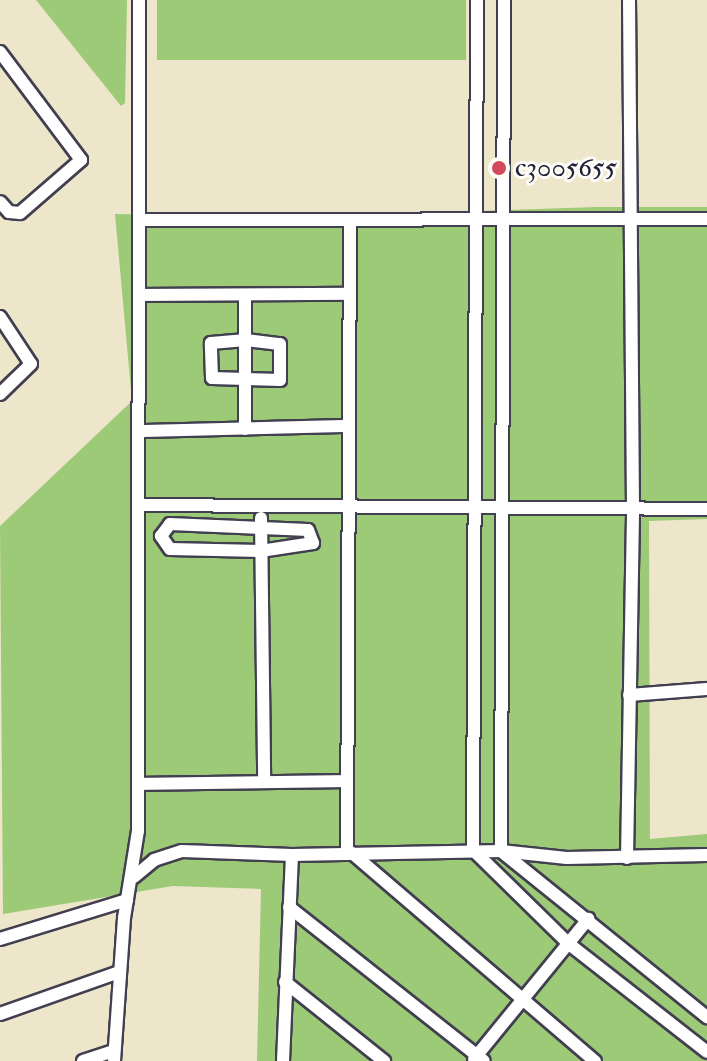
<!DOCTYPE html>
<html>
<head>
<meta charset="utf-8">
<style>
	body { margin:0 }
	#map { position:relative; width:707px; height:1061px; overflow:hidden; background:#eee6ca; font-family:"IM FELL Double Pica",serif }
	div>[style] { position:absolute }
	.green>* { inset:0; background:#9dca77; transform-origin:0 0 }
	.roads { filter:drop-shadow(2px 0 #413f50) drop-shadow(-2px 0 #413f50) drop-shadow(0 2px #413f50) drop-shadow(0 -2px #413f50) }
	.street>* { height:12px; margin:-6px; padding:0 6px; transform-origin:6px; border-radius:6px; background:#fff }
	.dots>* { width:22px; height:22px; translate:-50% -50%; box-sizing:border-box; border:4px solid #fdfcf7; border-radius:50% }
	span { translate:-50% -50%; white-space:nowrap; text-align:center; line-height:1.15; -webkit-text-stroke:6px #fdfcf7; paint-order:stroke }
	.poi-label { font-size:28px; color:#22223b }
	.left { translate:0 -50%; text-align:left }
</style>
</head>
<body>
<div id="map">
	<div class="green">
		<i style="clip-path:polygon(36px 0,127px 0,125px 103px,121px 106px)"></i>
		<i style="left:157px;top:0;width:309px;height:60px"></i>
		<i style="clip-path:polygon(597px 207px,707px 207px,707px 519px,649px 521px,650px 839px,707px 834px,707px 1061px,257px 1061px,261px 889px,173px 886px,3px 914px,0 526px,132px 401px,115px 214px,282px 218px)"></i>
	</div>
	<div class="roads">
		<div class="street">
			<i style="left:477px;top:0;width:850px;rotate:90.27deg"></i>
			<i style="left:473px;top:850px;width:134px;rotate:44.4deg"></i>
			<i style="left:569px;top:944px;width:175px;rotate:38deg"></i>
			<i style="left:504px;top:0;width:851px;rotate:90.2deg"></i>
			<i style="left:501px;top:851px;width:265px;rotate:38.9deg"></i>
			<i style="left:0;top:52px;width:135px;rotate:53.1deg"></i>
			<i style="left:81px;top:160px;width:81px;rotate:139deg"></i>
			<i style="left:20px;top:213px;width:11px;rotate:-175deg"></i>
			<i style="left:9px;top:212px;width:13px;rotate:-132deg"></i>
			<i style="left:141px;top:220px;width:566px;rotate:-0.1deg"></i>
			<i style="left:139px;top:295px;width:211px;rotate:-0.3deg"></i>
			<i style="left:0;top:317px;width:56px;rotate:56.6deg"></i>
			<i style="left:31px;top:364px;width:43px;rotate:135.9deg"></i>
			<i style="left:246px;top:340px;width:34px;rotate:7deg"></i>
			<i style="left:280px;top:344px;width:36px;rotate:90deg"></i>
			<i style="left:280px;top:380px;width:68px;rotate:-178.3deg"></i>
			<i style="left:212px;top:378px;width:35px;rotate:-92deg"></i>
			<i style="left:211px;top:343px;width:35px;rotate:-5deg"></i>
			<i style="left:245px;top:429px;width:133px;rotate:-90deg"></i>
			<i style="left:140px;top:431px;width:207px;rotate:-1.4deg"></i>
			<i style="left:141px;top:505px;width:566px;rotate:0.4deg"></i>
			<i style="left:261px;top:518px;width:264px;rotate:89.3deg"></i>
			<i style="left:170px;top:524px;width:138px;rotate:2.5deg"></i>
			<i style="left:308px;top:530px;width:14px;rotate:69deg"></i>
			<i style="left:313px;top:543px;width:53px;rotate:171.3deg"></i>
			<i style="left:261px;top:551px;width:91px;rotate:-178.7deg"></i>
			<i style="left:170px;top:549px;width:16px;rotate:-125deg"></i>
			<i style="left:161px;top:536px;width:15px;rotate:-53deg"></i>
			<i style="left:629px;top:695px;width:78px;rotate:-4.4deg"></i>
			<i style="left:139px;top:784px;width:205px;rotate:-0.8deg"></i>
			<i style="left:352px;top:853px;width:320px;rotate:40.6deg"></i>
			<i style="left:347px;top:854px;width:633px;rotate:-89.73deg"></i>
			<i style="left:627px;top:858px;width:350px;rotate:-89deg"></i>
			<i style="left:633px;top:508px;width:508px;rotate:-90.45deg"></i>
			<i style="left:134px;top:877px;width:26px;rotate:-40deg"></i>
			<i style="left:154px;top:860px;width:29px;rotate:-18deg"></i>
			<i style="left:182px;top:851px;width:110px;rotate:2.1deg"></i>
			<i style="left:292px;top:855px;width:209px;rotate:-1.1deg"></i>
			<i style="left:501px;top:851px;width:66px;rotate:6.1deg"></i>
			<i style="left:567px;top:858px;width:140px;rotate:-1.2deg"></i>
			<i style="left:289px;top:907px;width:248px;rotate:38.3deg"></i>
			<i style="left:0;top:939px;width:133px;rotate:-17.1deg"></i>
			<i style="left:285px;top:982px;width:127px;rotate:38.6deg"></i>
			<i style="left:0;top:1014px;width:126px;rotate:-19.4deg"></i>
			<i style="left:474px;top:1059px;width:181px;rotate:-50.8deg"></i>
			<i style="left:83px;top:1061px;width:33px;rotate:-18deg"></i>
			<i style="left:114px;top:1061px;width:143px;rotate:-86deg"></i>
			<i style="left:124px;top:918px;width:88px;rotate:-80.9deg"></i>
			<i style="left:138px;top:831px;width:831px;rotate:-89.93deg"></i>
			<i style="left:283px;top:1061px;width:206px;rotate:-87.5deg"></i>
		</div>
	</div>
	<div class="dots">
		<i style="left:499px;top:168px;background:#d1495b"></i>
	</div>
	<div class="poi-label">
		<span class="left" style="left:515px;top:168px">c3005655</span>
	</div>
</div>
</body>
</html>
